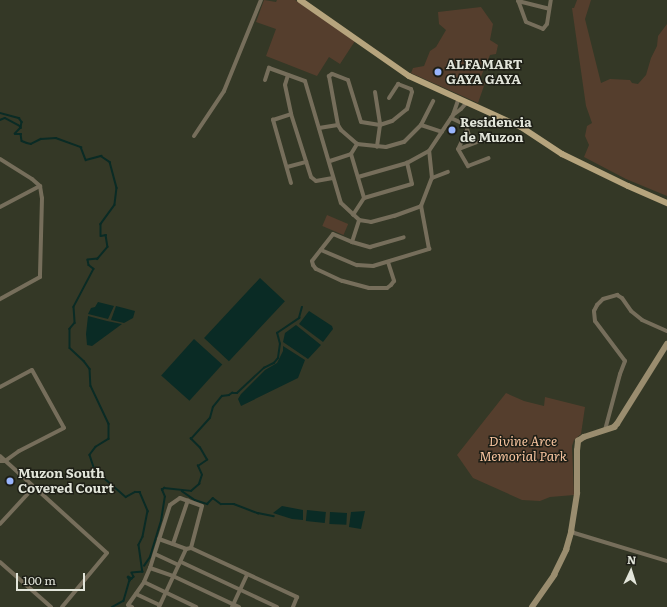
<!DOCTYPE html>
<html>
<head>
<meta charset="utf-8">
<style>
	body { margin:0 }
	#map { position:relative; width:667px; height:607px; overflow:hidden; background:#343826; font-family:Literata,serif }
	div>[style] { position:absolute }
	.green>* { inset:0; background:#553e2d; transform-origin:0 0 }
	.water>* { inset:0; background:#0a2b25; transform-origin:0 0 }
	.stream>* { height:1.5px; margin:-0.75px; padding:0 0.75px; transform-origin:0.75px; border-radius:0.75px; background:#0a2b25 }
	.street>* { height:4px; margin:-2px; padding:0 2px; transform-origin:2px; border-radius:2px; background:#766e5b }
	.secondary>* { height:5.5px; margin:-2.75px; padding:0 2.75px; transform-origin:2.75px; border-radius:2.75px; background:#9a8d6f }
	.primary>* { height:6px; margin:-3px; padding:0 3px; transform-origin:3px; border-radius:3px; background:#b6a47d }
	.dots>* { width:11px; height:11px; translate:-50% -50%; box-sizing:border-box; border:2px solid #1d1e16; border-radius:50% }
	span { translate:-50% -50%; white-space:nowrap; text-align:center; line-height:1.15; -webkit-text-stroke:3px #1d1e16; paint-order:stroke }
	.poi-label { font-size:13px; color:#e2e5da; font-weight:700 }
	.left { translate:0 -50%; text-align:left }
	.park-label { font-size:13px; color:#f8c49f; font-style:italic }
	.north { position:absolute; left:611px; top:551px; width:40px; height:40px; -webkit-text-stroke:3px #1d1e16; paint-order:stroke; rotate:4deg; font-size:11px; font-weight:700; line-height:16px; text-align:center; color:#e2e5da }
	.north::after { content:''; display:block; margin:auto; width:14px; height:18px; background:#e2e5da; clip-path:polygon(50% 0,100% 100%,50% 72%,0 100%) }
	.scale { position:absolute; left:16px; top:573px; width:69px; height:18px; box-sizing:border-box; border:2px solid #e2e5da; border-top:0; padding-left:5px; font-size:12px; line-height:14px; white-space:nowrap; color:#e2e5da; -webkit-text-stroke:3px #1d1e16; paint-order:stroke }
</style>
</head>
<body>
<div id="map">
	<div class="green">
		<i style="clip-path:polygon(264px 0,276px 2px,277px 0,295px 0,355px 41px,340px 64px,329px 57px,317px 76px,266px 56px,276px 29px,256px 22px)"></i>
		<i style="clip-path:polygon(577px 0,591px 0,585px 19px,601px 83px,610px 79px,630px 80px,632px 83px,638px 84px,646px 75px,651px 58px,657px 46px,658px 36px,667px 24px,667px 196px,626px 179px,584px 157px,589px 145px,585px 136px,587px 126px,592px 123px,586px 106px,572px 8px,574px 8px)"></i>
		<i style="clip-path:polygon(481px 7px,493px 24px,490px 40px,498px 45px,496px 54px,490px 55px,480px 79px,485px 83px,478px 103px,411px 73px,413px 68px,424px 66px,430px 51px,436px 47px,446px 30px,439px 24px,438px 12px)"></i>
		<i style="left:327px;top:215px;width:23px;height:12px;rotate:23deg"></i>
		<i style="clip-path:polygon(506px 393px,524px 401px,544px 406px,545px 397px,585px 407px,581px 434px,574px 440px,572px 446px,574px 495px,550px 497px,540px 501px,522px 500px,473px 478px,457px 455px)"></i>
	</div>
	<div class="water">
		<i style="left:260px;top:278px;width:34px;height:82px;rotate:43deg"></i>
		<i style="clip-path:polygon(98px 302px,114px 306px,108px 319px,88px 314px,91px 308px,95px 307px)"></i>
		<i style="clip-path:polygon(116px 306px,135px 311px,133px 318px,124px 323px,111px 320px)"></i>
		<i style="clip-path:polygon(309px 311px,332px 326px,333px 329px,323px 342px,299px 324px)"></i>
		<i style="clip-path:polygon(88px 316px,107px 321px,122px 324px,92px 346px,87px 345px,86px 334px)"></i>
		<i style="clip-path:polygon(296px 325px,321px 345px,308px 359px,283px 342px,285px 333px)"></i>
		<i style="left:194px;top:339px;width:38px;height:49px;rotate:42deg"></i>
		<i style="clip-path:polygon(283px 346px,305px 360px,298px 378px,241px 406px,238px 399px,241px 394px,265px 370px,277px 363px,283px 351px)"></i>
		<i style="clip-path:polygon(282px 506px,303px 510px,303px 520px,292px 519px,273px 513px)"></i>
		<i style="left:307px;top:510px;width:19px;height:11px;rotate:6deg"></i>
		<i style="clip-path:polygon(365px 511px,361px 529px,349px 527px,351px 512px)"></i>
		<i style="left:330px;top:512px;width:17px;height:12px;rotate:3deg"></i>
	</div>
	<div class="stream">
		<i style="left:0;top:113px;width:20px;rotate:15deg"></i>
		<i style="left:19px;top:118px;width:5px;rotate:53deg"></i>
		<i style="left:22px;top:122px;width:6px;rotate:99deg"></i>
		<i style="left:0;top:120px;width:5px;rotate:-22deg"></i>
		<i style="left:5px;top:118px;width:17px;rotate:28deg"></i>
		<i style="left:20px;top:126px;width:2px;rotate:63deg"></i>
		<i style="left:21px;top:128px;width:8px;rotate:135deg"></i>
		<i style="left:15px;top:134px;width:6px"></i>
		<i style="left:21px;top:134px;width:7px;rotate:82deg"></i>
		<i style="left:22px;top:141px;width:5px;rotate:22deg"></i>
		<i style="left:27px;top:143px;width:4px;rotate:14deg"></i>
		<i style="left:31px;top:144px;width:11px;rotate:-27deg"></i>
		<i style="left:41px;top:139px;width:15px;rotate:-4deg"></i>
		<i style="left:56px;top:138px;width:27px;rotate:20deg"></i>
		<i style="left:81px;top:147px;width:14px;rotate:69deg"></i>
		<i style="left:86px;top:160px;width:16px;rotate:-15deg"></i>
		<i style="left:101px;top:156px;width:11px;rotate:34deg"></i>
		<i style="left:110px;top:162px;width:27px;rotate:75deg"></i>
		<i style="left:117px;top:188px;width:17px;rotate:97deg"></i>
		<i style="left:115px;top:205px;width:24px;rotate:126deg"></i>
		<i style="left:101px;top:224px;width:12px;rotate:90deg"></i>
		<i style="left:101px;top:236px;width:5px;rotate:-11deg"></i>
		<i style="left:106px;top:235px;width:12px;rotate:81deg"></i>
		<i style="left:108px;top:247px;width:16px;rotate:130deg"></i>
		<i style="left:98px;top:259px;width:10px;rotate:174deg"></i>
		<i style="left:88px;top:260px;width:5px;rotate:79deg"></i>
		<i style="left:89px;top:265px;width:6px;rotate:39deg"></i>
		<i style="left:94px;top:269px;width:43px;rotate:117.8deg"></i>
		<i style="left:74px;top:307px;width:16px;rotate:86deg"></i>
		<i style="left:75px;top:323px;width:8px;rotate:130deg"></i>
		<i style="left:70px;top:329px;width:19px;rotate:90deg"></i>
		<i style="left:70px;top:348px;width:19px;rotate:43deg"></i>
		<i style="left:84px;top:361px;width:10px;rotate:53deg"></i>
		<i style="left:90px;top:369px;width:17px;rotate:87deg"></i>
		<i style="left:91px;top:386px;width:42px;rotate:64.7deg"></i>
		<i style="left:109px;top:424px;width:15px;rotate:90deg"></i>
		<i style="left:109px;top:439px;width:15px;rotate:148deg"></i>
		<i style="left:96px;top:447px;width:10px;rotate:127deg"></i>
		<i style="left:90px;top:455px;width:16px;rotate:72deg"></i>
		<i style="left:95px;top:470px;width:41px;rotate:41.1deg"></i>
		<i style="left:126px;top:497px;width:10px;rotate:-29deg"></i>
		<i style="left:135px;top:492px;width:5px"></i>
		<i style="left:140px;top:492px;width:21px;rotate:67deg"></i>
		<i style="left:148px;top:511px;width:26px;rotate:101deg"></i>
		<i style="left:143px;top:537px;width:9px;rotate:117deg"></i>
		<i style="left:139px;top:545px;width:27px;rotate:82deg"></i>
		<i style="left:143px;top:572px;width:11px;rotate:175deg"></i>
		<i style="left:132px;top:573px;width:4px;rotate:63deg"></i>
		<i style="left:134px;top:577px;width:3px;rotate:135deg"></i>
		<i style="left:132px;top:579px;width:4px;rotate:-153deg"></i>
		<i style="left:128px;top:577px;width:4px;rotate:56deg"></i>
		<i style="left:130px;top:580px;width:22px;rotate:106deg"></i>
		<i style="left:124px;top:601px;width:13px;rotate:151deg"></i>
		<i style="left:182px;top:491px;width:16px;rotate:35deg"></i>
		<i style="left:195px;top:500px;width:13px;rotate:18deg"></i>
		<i style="left:207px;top:504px;width:8px;rotate:-45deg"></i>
		<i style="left:213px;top:498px;width:10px;rotate:37deg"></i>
		<i style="left:221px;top:504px;width:13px"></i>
		<i style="left:234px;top:504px;width:26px;rotate:21deg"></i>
		<i style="left:258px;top:513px;width:16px;rotate:11deg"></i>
		<i style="left:144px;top:566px;width:11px;rotate:-56deg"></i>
		<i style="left:150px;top:557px;width:38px;rotate:-73deg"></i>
		<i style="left:161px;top:521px;width:24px;rotate:-81deg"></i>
		<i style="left:165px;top:497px;width:8px;rotate:-113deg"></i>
		<i style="left:162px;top:490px;width:3px;rotate:-45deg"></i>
		<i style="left:164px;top:488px;width:27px;rotate:6deg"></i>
		<i style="left:191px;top:491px;width:11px;rotate:-41deg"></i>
		<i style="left:199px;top:484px;width:9px;rotate:-72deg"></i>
		<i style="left:202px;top:475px;width:10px;rotate:-114deg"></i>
		<i style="left:198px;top:466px;width:11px;rotate:-34deg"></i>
		<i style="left:207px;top:460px;width:14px;rotate:-120deg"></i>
		<i style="left:200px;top:448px;width:13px;rotate:-135deg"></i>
		<i style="left:191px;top:439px;width:28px;rotate:-48deg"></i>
		<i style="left:210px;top:418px;width:11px;rotate:-75deg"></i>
		<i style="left:213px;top:407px;width:14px;rotate:-51deg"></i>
		<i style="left:222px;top:396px;width:7px;rotate:-8deg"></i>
		<i style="left:229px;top:395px;width:4px;rotate:-34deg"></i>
		<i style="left:232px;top:393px;width:5px"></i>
		<i style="left:237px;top:393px;width:37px;rotate:-43deg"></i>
		<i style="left:264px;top:368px;width:11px;rotate:-27deg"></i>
		<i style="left:274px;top:363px;width:6px;rotate:-51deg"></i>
		<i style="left:278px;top:358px;width:14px;rotate:-82deg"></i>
		<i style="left:280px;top:344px;width:11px;rotate:-105deg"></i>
		<i style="left:277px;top:333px;width:27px;rotate:-34deg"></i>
		<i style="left:299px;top:318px;width:11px;rotate:-75deg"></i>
	</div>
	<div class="street">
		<i style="left:518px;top:0;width:23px;rotate:70deg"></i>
		<i style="left:526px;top:22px;width:18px;rotate:22deg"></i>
		<i style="left:543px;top:29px;width:6px;rotate:-51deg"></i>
		<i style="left:547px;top:24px;width:24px;rotate:-81deg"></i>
		<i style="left:518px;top:1px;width:32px;rotate:14deg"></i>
		<i style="left:288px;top:75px;width:10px;rotate:107deg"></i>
		<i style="left:285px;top:85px;width:30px;rotate:78deg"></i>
		<i style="left:291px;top:114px;width:66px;rotate:72.4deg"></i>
		<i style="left:311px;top:177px;width:6px;rotate:39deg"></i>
		<i style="left:316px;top:181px;width:17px;rotate:-10deg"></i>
		<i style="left:265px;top:80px;width:13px;rotate:-72deg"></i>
		<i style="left:269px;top:68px;width:38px;rotate:20deg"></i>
		<i style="left:305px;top:81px;width:127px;rotate:73.6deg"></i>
		<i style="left:341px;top:203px;width:25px;rotate:43deg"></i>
		<i style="left:359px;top:220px;width:12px;rotate:9deg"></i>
		<i style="left:371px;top:222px;width:24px;rotate:-15deg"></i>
		<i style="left:394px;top:216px;width:29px;rotate:-20deg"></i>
		<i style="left:375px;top:92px;width:33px;rotate:81deg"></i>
		<i style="left:380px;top:125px;width:22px;rotate:98deg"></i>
		<i style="left:389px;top:98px;width:17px;rotate:-57deg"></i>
		<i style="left:398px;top:84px;width:14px;rotate:21deg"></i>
		<i style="left:411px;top:89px;width:3px;rotate:72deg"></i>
		<i style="left:412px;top:92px;width:18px;rotate:106deg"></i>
		<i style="left:407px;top:109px;width:19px;rotate:141deg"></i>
		<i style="left:392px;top:121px;width:13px;rotate:162deg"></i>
		<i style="left:380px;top:125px;width:19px;rotate:-171deg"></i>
		<i style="left:361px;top:122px;width:44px;rotate:-107.2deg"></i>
		<i style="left:348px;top:80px;width:17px;rotate:-159deg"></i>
		<i style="left:332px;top:74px;width:4px;rotate:146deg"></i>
		<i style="left:329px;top:76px;width:50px;rotate:79.6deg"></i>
		<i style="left:338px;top:125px;width:6px;rotate:59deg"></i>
		<i style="left:341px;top:130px;width:21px;rotate:41deg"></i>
		<i style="left:357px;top:144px;width:29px;rotate:6deg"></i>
		<i style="left:386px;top:147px;width:19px;rotate:-16deg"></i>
		<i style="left:404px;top:142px;width:24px;rotate:-45deg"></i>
		<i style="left:421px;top:125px;width:27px;rotate:-63deg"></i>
		<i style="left:453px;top:115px;width:10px;rotate:-37deg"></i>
		<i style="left:461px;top:109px;width:9px;rotate:-49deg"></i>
		<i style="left:451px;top:118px;width:17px;rotate:25deg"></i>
		<i style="left:466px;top:125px;width:19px;rotate:74deg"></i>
		<i style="left:421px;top:125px;width:22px;rotate:18deg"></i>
		<i style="left:319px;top:128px;width:19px;rotate:-9deg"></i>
		<i style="left:467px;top:130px;width:21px;rotate:115deg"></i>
		<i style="left:458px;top:149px;width:20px;rotate:60deg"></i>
		<i style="left:468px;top:166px;width:22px;rotate:-21deg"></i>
		<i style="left:194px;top:136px;width:54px;rotate:-56.3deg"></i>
		<i style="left:224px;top:91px;width:98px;rotate:-67.9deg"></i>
		<i style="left:459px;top:149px;width:31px;rotate:-21deg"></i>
		<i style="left:351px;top:154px;width:12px;rotate:-59deg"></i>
		<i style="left:0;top:159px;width:38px;rotate:32deg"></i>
		<i style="left:32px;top:179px;width:11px;rotate:41deg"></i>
		<i style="left:40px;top:186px;width:12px;rotate:81deg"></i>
		<i style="left:42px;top:198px;width:79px;rotate:91.5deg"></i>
		<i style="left:40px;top:277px;width:46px;rotate:151.2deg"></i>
		<i style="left:330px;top:161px;width:22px;rotate:-18deg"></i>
		<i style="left:351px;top:154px;width:46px;rotate:73.5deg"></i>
		<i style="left:364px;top:198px;width:20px;rotate:123deg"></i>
		<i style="left:287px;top:167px;width:20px;rotate:-15deg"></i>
		<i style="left:358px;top:177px;width:51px;rotate:-15.9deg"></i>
		<i style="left:407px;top:163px;width:25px;rotate:-29deg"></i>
		<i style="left:432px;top:178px;width:17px;rotate:-21deg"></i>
		<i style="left:291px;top:183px;width:66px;rotate:-105.9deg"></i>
		<i style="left:273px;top:120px;width:19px;rotate:-18deg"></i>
		<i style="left:364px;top:198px;width:50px;rotate:-16.3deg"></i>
		<i style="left:412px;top:184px;width:22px;rotate:-103deg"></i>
		<i style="left:0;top:207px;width:45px;rotate:-27.7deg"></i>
		<i style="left:352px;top:242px;width:23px;rotate:-72deg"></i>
		<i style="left:321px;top:250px;width:39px;rotate:23deg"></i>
		<i style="left:357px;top:265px;width:16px;rotate:4deg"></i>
		<i style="left:373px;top:266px;width:59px;rotate:-16.9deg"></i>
		<i style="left:429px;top:249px;width:44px;rotate:-100.5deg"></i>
		<i style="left:421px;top:206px;width:30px;rotate:-69deg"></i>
		<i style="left:432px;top:178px;width:27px;rotate:-96deg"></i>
		<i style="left:429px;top:151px;width:43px;rotate:-56.3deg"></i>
		<i style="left:453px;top:115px;width:18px;rotate:-71deg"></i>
		<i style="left:388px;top:262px;width:20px;rotate:72deg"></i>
		<i style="left:394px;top:281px;width:5px;rotate:127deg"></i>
		<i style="left:391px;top:285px;width:5px;rotate:143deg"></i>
		<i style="left:387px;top:288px;width:18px;rotate:180deg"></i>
		<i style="left:369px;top:288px;width:28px;rotate:-165deg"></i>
		<i style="left:342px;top:281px;width:29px;rotate:-155deg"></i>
		<i style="left:316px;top:269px;width:5px;rotate:-127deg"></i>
		<i style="left:313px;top:265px;width:4px;rotate:-104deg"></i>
		<i style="left:312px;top:261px;width:34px;rotate:-52deg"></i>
		<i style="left:333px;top:234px;width:21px;rotate:23deg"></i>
		<i style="left:352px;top:242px;width:19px;rotate:16deg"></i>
		<i style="left:370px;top:247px;width:35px;rotate:-16deg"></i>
		<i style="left:0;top:387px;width:36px;rotate:-28deg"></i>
		<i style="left:32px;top:370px;width:66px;rotate:61.1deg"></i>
		<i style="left:64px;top:428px;width:51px;rotate:152.9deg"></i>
		<i style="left:19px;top:451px;width:17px;rotate:144deg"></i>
		<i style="left:5px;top:461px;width:5px;rotate:180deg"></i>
		<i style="left:605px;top:430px;width:58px;rotate:-75deg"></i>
		<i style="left:620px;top:374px;width:14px;rotate:-69deg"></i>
		<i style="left:625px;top:361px;width:50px;rotate:-126.9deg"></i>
		<i style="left:595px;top:321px;width:10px;rotate:-96deg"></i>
		<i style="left:594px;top:311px;width:7px;rotate:-63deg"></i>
		<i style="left:597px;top:305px;width:8px;rotate:-45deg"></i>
		<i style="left:603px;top:299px;width:15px;rotate:-16deg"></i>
		<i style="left:617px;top:295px;width:6px;rotate:31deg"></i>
		<i style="left:622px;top:298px;width:16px;rotate:55deg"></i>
		<i style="left:631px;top:311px;width:14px;rotate:39deg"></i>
		<i style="left:642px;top:320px;width:27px;rotate:24deg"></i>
		<i style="left:0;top:456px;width:144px;rotate:42.2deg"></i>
		<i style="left:107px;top:553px;width:70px;rotate:129.8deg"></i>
		<i style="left:0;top:524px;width:50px;rotate:-47.4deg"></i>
		<i style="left:571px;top:532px;width:100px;rotate:16.8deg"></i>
		<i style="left:159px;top:539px;width:29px;rotate:20deg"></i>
		<i style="left:186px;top:549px;width:5px;rotate:-11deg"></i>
		<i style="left:191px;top:548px;width:117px;rotate:24.8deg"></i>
		<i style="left:297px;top:597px;width:11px;rotate:112deg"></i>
		<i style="left:173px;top:544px;width:46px;rotate:-71.2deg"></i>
		<i style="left:155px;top:554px;width:26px;rotate:25deg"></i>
		<i style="left:0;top:562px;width:68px;rotate:41.4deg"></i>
		<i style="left:181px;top:562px;width:106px;rotate:25.1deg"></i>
		<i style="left:150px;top:568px;width:24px;rotate:19deg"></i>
		<i style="left:173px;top:576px;width:73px;rotate:25.2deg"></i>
		<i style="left:144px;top:582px;width:58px;rotate:25.7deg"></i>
		<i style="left:136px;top:594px;width:26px;rotate:25deg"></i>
		<i style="left:132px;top:607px;width:4px;rotate:-153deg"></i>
		<i style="left:128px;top:605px;width:28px;rotate:-55deg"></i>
		<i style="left:144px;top:582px;width:15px;rotate:-67deg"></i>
		<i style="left:150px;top:568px;width:66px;rotate:-72.4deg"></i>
		<i style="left:170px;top:505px;width:12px;rotate:-35deg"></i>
		<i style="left:180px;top:498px;width:23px;rotate:20deg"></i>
		<i style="left:202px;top:506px;width:43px;rotate:104.7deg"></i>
		<i style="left:159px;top:607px;width:64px;rotate:-65deg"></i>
		<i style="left:232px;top:607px;width:35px;rotate:-65deg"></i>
	</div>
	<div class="secondary">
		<i style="left:532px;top:607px;width:39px;rotate:-55deg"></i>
		<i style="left:554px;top:575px;width:28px;rotate:-64deg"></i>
		<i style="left:566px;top:550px;width:19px;rotate:-74deg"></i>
		<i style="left:571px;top:532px;width:39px;rotate:-81deg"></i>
		<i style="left:577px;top:493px;width:42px;rotate:-90deg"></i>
		<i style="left:577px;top:451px;width:10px;rotate:-84deg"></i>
		<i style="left:578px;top:441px;width:7px;rotate:-34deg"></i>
		<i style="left:584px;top:437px;width:32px;rotate:-18deg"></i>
		<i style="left:614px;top:427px;width:4px;rotate:-45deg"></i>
		<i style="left:617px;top:424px;width:94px;rotate:-58deg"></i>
	</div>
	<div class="primary">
		<i style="left:300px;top:0;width:133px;rotate:34.9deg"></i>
		<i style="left:409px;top:76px;width:123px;rotate:24.5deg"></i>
		<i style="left:521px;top:127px;width:49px;rotate:33.4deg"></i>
		<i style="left:562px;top:154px;width:73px;rotate:25.9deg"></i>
		<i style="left:628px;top:186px;width:43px;rotate:23.6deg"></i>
	</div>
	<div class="dots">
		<i style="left:438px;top:72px;background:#99b5fd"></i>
		<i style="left:452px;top:130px;background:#99b5fd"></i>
		<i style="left:10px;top:481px;background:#99b5fd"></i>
	</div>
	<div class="poi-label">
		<span class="left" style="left:446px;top:72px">ALFAMART<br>GAYA GAYA</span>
		<span class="left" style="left:460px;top:130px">Residencia<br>de Muzon</span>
		<span class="left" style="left:18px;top:481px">Muzon South<br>Covered Court</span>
	</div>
	<div class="park-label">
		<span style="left:523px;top:449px">Divine Arce<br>Memorial Park</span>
	</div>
	<div class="north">N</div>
	<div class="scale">100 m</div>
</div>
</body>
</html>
